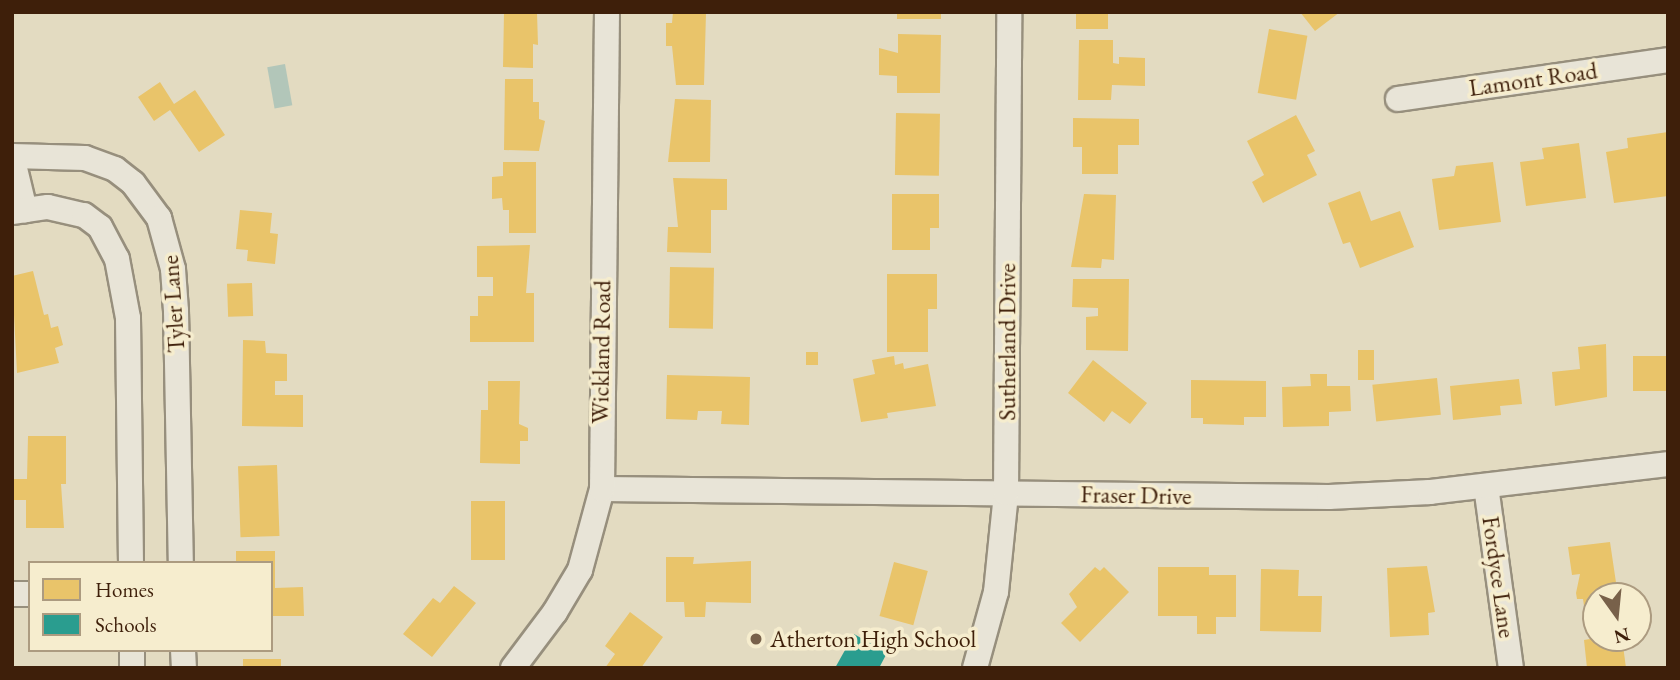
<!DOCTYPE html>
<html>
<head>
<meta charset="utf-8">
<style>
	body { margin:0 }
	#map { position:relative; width:1680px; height:680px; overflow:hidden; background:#e3dbc1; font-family:"EB Garamond",serif }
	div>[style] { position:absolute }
	.water>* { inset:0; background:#b2c6b9; transform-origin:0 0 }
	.homes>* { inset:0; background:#e9c46a; transform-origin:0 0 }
	.schools>* { inset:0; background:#2a9d8f }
	.roads { filter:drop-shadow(2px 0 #978f7d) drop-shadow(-2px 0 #978f7d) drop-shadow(0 2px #978f7d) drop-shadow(0 -2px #978f7d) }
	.street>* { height:24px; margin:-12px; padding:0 12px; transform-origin:12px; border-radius:12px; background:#e8e4d7 }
	.dots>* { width:19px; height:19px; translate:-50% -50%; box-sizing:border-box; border:4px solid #f6edce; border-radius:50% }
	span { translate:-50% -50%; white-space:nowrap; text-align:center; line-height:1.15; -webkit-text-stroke:7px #f6edce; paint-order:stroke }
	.street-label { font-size:24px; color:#3e1f0a }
	.poi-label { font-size:24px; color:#3e1f0a }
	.left { translate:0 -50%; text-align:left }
	.frame { position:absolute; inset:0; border:14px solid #3e1f0a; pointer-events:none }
	.legend { position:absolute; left:28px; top:561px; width:245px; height:91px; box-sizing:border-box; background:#f6edce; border:2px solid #ac9b80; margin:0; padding:9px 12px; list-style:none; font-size:21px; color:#3e1f0a }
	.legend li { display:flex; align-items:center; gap:14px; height:35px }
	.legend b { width:35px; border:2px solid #ac9b80 }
	.north { position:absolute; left:1582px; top:582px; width:70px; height:70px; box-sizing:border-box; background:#f6edce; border:2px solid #ac9b80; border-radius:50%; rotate:165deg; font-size:19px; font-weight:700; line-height:28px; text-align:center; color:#3e1f0a }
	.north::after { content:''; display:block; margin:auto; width:24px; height:32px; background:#78614a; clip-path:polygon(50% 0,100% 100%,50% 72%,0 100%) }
</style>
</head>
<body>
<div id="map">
	<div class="water">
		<i style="left:285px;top:64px;width:42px;height:18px;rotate:80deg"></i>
	</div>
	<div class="homes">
		<i style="clip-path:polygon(504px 12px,537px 12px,538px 45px,533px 44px,533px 68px,503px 67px)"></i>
		<i style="clip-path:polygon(673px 12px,706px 13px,704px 85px,676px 85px,672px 46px,666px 46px,666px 23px,672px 23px)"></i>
		<i style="left:897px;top:12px;width:44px;height:7px"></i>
		<i style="left:1076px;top:12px;width:32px;height:17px"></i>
		<i style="clip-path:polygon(1300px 12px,1340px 12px,1315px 31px)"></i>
		<i style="left:1269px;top:29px;width:39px;height:65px;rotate:10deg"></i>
		<i style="clip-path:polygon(898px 34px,941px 35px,940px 93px,897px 93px,897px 76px,879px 75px,879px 48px,898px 53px)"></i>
		<i style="clip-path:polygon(1079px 40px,1113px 40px,1113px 63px,1119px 64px,1119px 57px,1145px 58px,1145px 86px,1112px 85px,1111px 100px,1078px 100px)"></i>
		<i style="clip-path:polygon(505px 79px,533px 79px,533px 102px,539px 102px,539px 119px,545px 121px,539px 151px,504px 150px)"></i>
		<i style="clip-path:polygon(160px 82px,174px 104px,195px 90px,225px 135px,199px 152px,170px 110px,154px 121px,138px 97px)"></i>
		<i style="clip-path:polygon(675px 99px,711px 100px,710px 162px,668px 162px)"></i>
		<i style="left:896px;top:113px;width:44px;height:62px;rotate:1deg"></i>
		<i style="clip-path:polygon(1296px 115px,1315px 151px,1307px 155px,1317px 175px,1263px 203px,1252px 182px,1264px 175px,1247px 141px)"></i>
		<i style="clip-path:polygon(1073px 118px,1139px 119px,1139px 145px,1118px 145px,1118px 174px,1082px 174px,1082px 147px,1073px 147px)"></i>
		<i style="clip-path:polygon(1668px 132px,1668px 196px,1614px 203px,1606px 152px,1628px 148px,1627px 138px)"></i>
		<i style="clip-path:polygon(1579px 143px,1586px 198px,1526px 206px,1520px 162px,1544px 159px,1542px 148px)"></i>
		<i style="clip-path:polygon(503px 162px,536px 162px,536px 233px,509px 233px,509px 210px,503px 210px,502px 198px,492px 199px,492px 177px,503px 176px)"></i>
		<i style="clip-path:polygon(1493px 162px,1501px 222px,1439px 230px,1432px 179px,1454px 176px,1456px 166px)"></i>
		<i style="clip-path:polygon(673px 178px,727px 179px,727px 210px,711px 210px,711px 253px,667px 252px,668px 227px,678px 227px)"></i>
		<i style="clip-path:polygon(1360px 191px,1371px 221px,1400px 211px,1414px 247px,1360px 268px,1350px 242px,1343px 244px,1328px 203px)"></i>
		<i style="clip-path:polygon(892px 194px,939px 194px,939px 228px,930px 228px,930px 250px,892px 250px)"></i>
		<i style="clip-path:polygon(1084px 194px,1116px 195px,1114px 260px,1102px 259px,1101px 268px,1071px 267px)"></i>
		<i style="clip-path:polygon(240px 210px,272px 213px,270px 233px,278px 234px,275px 264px,247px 261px,248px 250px,236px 249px)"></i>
		<i style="clip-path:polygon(530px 245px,526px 293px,534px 293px,534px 342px,470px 342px,470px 316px,478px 316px,478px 296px,493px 296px,493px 277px,477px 277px,477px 246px)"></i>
		<i style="left:670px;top:267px;width:44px;height:61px;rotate:1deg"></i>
		<i style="clip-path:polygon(33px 271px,44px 315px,48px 314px,51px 328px,58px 326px,63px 345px,55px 348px,59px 363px,17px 373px,12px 276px)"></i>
		<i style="clip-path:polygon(887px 274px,937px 274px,937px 309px,928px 309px,928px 352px,887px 352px)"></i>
		<i style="clip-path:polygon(1073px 279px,1129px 279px,1128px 351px,1086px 350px,1086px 317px,1098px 316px,1098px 308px,1072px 307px)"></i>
		<i style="left:252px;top:283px;width:33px;height:25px;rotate:88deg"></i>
		<i style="clip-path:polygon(243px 340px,265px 341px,266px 353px,287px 354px,287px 381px,275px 381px,275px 395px,303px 395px,303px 427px,242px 426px)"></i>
		<i style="clip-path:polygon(1606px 344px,1607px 397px,1555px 406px,1552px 372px,1580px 369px,1578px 347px)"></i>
		<i style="left:1358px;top:350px;width:16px;height:30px"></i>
		<i style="left:806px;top:352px;width:12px;height:13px"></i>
		<i style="clip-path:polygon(894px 356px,895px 365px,903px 363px,904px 369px,928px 364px,936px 406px,887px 413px,888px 418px,861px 422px,853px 379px,875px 374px,872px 360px)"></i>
		<i style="left:1668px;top:356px;width:35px;height:35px;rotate:90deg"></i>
		<i style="clip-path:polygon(1093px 360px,1147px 403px,1130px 424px,1112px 411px,1104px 422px,1068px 393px)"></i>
		<i style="clip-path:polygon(1310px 374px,1327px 374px,1327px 386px,1350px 386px,1351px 411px,1329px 412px,1329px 426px,1283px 427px,1282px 387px,1311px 386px)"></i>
		<i style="clip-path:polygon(667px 375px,750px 377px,749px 425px,721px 424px,722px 411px,698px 411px,697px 420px,666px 419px)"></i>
		<i style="left:1437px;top:378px;width:37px;height:65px;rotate:84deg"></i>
		<i style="clip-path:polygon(1519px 379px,1522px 404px,1500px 406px,1501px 415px,1453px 420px,1450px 386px)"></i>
		<i style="clip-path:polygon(1191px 380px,1266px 381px,1266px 417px,1244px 417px,1244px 425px,1203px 424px,1203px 418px,1191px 418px)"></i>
		<i style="clip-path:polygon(488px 381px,520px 381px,519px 424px,528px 428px,528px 441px,520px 441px,520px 464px,480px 463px,481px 410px,488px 410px)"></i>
		<i style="clip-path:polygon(28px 436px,66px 436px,66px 484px,61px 484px,64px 528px,26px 528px,26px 500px,12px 500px,12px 479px,27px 479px)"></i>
		<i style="left:277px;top:465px;width:71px;height:39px;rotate:88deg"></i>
		<i style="left:471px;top:501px;width:34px;height:59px"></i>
		<i style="clip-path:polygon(1610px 542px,1618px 596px,1596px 596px,1596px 612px,1585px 613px,1583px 599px,1577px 599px,1576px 593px,1580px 574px,1572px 575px,1568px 547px)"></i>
		<i style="clip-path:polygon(236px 551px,275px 551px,275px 588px,303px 587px,304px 616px,271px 616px,271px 563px,236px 563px)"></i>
		<i style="clip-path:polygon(666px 557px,694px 557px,693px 564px,751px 561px,751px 603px,706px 602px,705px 617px,685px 617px,684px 602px,666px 602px)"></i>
		<i style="left:894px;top:562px;width:35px;height:56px;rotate:15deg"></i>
		<i style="clip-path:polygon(1427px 566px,1435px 612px,1428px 613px,1429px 635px,1390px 637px,1387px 568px)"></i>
		<i style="clip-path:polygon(1095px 567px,1100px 571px,1104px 567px,1129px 592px,1080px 642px,1061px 623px,1077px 607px,1069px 594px)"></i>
		<i style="clip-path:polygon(1158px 567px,1209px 567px,1209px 575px,1236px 575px,1236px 617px,1216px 617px,1216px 634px,1197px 634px,1197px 616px,1158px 616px)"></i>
		<i style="clip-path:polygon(1261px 569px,1299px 570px,1298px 596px,1322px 596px,1321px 632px,1260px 631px)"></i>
		<i style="clip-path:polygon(454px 586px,476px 603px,432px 657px,403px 634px,433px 598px,440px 603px)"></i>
		<i style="clip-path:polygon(630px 612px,663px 637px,641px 668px,605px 668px,615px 654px,605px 646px)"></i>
		<i style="clip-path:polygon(1596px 638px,1622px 638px,1626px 668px,1587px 668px,1584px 640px)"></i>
		<i style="left:243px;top:659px;width:38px;height:9px"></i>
	</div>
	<div class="schools">
		<i style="clip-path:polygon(854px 634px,887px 653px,879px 668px,835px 668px)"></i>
	</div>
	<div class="roads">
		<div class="street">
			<i style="left:1398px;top:99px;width:273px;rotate:-8.2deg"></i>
			<i style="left:12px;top:156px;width:73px;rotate:1.6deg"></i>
			<i style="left:85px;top:158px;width:32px;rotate:20deg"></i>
			<i style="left:115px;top:169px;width:23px;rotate:38deg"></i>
			<i style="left:133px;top:183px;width:44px;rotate:53.4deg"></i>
			<i style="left:159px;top:218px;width:53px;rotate:74.6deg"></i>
			<i style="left:173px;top:269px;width:42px;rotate:85.9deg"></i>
			<i style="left:176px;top:311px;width:252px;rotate:88.9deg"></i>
			<i style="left:12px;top:156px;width:56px;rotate:76.5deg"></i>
			<i style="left:12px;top:212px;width:36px;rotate:-8deg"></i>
			<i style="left:48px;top:207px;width:37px;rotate:13deg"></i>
			<i style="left:84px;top:215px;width:20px;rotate:37deg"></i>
			<i style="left:100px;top:227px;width:36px;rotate:62deg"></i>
			<i style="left:117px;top:259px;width:60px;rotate:79.4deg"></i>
			<i style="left:128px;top:318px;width:245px;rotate:89.3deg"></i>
			<i style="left:1486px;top:486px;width:184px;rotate:82.2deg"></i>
			<i style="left:602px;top:489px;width:727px;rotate:0.63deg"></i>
			<i style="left:1329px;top:497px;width:101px;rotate:-2.8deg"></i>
			<i style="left:1430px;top:492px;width:240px;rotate:-6.7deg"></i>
			<i style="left:12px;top:594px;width:18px"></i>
			<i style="left:132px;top:650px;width:18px;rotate:90deg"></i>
			<i style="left:183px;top:650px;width:18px;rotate:87deg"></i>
			<i style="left:513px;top:668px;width:70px;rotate:-53.1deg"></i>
			<i style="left:555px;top:612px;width:49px;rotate:-59.2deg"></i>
			<i style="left:580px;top:570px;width:84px;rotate:-74.8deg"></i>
			<i style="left:602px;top:489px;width:477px;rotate:-89.4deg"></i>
			<i style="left:975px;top:668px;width:79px;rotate:-74.6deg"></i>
			<i style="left:996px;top:592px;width:100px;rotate:-84.2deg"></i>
			<i style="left:1006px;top:493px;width:481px;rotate:-89.6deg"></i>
		</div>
	</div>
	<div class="dots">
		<i style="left:756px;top:639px;background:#78614a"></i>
	</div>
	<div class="street-label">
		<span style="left:1533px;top:79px;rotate:-8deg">Lamont Road</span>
		<span style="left:173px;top:304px;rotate:-94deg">Tyler Lane</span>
		<span style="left:1007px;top:342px;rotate:-90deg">Sutherland Drive</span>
		<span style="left:601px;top:352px;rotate:-89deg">Wickland Road</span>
		<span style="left:1136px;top:495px;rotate:1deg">Fraser Drive</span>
		<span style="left:1499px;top:577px;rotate:82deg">Fordyce Lane</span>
	</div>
	<div class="poi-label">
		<span class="left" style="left:770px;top:639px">Atherton High School</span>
	</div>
	<div class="frame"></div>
	<ul class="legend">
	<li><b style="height:19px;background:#e9c46a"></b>Homes</li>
	<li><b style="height:19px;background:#2a9d8f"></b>Schools</li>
	</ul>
	<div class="north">N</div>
</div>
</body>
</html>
